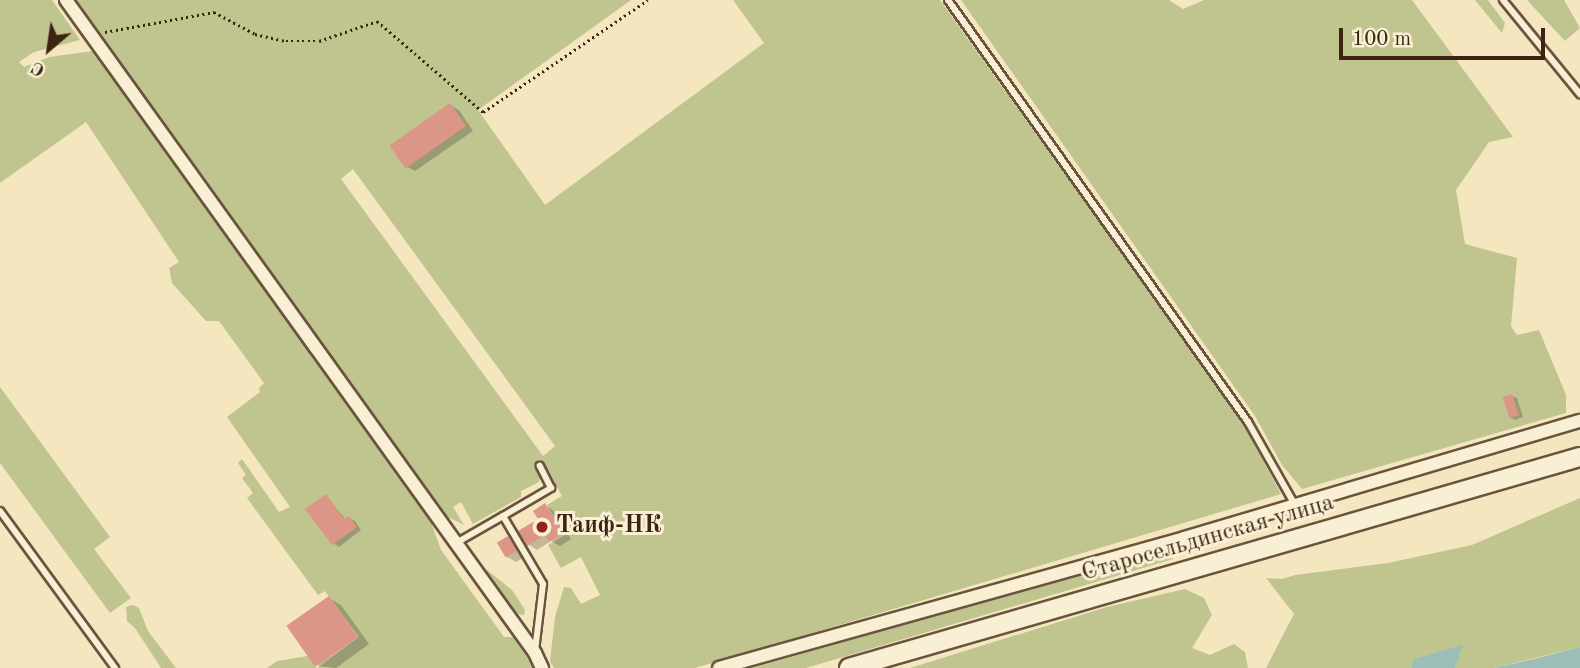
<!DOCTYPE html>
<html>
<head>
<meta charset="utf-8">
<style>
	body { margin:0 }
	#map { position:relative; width:1580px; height:668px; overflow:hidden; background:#f4e6bf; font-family:"Old Standard TT",serif }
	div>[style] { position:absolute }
	.green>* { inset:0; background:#c0c48f }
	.water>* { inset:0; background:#9cbeb7 }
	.shadow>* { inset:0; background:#0003 }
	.building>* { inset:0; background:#db9688; transform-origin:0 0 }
	.path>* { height:2.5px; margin-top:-1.25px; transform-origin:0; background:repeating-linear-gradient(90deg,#3c2312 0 2px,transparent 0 5.5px) }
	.roads { filter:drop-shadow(2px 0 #6a543d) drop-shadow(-2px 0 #6a543d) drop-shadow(0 2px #6a543d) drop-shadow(0 -2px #6a543d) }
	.lane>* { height:6px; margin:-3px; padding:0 3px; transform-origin:3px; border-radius:3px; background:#f8efd5 }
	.street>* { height:12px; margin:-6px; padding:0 6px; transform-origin:6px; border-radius:6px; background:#f8efd5 }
	.secondary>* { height:18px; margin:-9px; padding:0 9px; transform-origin:9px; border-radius:9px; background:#f8efd5 }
	.dots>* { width:19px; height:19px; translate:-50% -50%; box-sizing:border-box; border:4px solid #f8efd5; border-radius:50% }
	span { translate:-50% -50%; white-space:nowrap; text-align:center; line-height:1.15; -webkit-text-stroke:6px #f8efd5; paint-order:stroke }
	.poi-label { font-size:24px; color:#3c2312; font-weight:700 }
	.left { translate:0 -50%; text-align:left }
	.street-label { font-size:24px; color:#3c2312 }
	.north { position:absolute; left:14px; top:14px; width:70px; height:70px; -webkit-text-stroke:5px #f8efd5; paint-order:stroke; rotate:209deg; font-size:19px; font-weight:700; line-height:28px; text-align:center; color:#3c2312 }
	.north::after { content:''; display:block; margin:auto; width:24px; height:32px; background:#3c2312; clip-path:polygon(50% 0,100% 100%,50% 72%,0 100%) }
	.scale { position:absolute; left:1339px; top:28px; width:206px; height:32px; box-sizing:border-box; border:4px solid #3c2312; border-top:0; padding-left:9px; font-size:21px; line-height:24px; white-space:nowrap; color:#3c2312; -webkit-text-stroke:5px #f8efd5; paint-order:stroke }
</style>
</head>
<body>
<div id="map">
	<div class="green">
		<i style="clip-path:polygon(0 0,52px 0,80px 40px,34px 52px,19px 62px,24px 67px,49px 57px,93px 51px,431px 522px,441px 550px,504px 637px,513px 637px,534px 668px,267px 668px,277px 661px,308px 656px,317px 668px,359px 637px,325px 591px,318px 595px,247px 498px,253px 493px,242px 478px,246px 475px,238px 463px,242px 459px,279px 512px,290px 507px,227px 417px,260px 392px,259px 388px,264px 383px,219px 321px,206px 321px,172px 283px,169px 268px,179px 262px,86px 122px,0 183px)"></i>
		<i style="clip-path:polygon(evenodd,74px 0,631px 0,478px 110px,545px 205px,764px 43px,733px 0,940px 0,1243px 423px,1281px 494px,695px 668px,554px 668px,550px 661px,555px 617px,564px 587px,571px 588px,581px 604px,600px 595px,581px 557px,561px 568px,548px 545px,565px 535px,547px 505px,562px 496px,543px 462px,535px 465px,540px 475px,539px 482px,521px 491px,521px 497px,473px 524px,461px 502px,453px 507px,464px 525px,442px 514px,74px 0,353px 169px,555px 446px,543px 456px,341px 179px,353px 169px)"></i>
		<i style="clip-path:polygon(961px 0,1169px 0,1183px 9px,1204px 0,1412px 0,1513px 137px,1489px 142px,1456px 190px,1465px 244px,1517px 258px,1511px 326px,1517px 335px,1539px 330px,1566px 395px,1566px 413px,1302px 489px,1282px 465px,1255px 416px)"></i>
		<i style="clip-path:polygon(1475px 0,1488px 0,1505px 23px,1502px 33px)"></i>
		<i style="clip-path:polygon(1527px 0,1564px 0,1580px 28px,1565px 41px)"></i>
		<i style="clip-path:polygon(0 387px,110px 537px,94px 549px,131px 598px,110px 613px,0 463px)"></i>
		<i style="clip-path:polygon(1580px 498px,1580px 647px,1494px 668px,1455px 668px,1462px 646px,1413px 659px,1411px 668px,1266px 668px,1294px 614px,1266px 578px,1282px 579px,1295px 575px,1388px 563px,1472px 545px)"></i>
		<i style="clip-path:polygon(1156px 553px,1171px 555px,1173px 559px,806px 668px,752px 668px)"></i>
		<i style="clip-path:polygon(487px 570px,512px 590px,525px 610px,524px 615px,517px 614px,486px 572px)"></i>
		<i style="clip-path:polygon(1185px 589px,1204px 598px,1212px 615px,1192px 648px,1210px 655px,1234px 644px,1245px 652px,1248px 668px,910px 668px,1107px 607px)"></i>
		<i style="clip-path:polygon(133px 605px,139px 608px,148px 631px,176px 668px,161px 668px,135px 628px,127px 621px,126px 607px)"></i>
	</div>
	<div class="water">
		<i style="clip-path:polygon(1463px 645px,1455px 668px,1411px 668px,1413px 659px)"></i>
		<i style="clip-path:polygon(1580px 647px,1580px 668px,1494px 668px,1534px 659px)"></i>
	</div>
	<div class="shadow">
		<i style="clip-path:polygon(450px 105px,459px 110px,473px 131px,415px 171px,406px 166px)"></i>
		<i style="clip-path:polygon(1512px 396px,1517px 398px,1523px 417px,1515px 420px,1510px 417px)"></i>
		<i style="clip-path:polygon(326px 496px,346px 520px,349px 518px,355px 521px,361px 530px,339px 547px,333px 543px)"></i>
		<i style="clip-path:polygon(545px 505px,554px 511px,571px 539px,560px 546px,551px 541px,537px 550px,528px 544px)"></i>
		<i style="clip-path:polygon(508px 538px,517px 544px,525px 557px,516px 562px,507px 557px)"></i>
		<i style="clip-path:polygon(329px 598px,341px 605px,369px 644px,336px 668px,318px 666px)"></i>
	</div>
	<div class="building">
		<i style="left:450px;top:103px;width:28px;height:74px;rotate:55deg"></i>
		<i style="left:1512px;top:394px;width:22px;height:10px;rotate:72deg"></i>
		<i style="clip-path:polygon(326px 494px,344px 519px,349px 516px,357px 527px,332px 545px,305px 509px)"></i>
		<i style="clip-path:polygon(545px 503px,563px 534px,549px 542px,545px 535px,527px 546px,518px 531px,538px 519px,533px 511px)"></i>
		<i style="left:508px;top:536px;width:17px;height:13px;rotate:59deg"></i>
		<i style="left:329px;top:596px;width:50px;height:52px;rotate:55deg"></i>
	</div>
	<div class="path">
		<i style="left:105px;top:32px;width:111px;rotate:-10.4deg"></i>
		<i style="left:214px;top:12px;width:47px;rotate:28.2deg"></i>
		<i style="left:255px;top:34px;width:32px;rotate:13deg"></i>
		<i style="left:286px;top:41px;width:33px"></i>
		<i style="left:319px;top:41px;width:61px;rotate:-19deg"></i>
		<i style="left:377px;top:21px;width:140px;rotate:40.6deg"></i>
		<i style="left:483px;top:112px;width:199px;rotate:-34.2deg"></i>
	</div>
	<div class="roads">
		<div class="lane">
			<i style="left:948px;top:0;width:518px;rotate:54.59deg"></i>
			<i style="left:1248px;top:422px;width:95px;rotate:60.5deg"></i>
			<i style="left:1503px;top:0;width:122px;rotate:50.7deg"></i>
			<i style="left:0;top:511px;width:195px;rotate:53.8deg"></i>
			<i style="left:503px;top:516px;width:56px;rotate:-30.3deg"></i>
			<i style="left:551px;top:488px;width:25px;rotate:-117deg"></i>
			<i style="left:456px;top:543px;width:54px;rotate:-29.9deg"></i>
			<i style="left:503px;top:516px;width:79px;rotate:59.5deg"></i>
			<i style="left:543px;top:584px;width:67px;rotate:96.8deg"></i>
		</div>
		<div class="street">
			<i style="left:66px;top:0;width:804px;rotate:54.31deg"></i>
			<i style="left:535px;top:653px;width:17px;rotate:65deg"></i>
			<i style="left:719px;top:668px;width:483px;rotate:-15.6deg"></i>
			<i style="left:1184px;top:538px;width:413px;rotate:-16.5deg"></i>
		</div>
		<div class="secondary">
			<i style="left:849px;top:668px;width:761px;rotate:-16.1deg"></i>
		</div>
	</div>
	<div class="dots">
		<i style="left:542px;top:527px;background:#8f2418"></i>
	</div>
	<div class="poi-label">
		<span class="left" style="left:556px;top:527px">Таиф-НК</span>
	</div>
	<div class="street-label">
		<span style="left:1208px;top:539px;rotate:-16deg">Старосельдинская улица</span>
	</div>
	<div class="north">С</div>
	<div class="scale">100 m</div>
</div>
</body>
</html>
